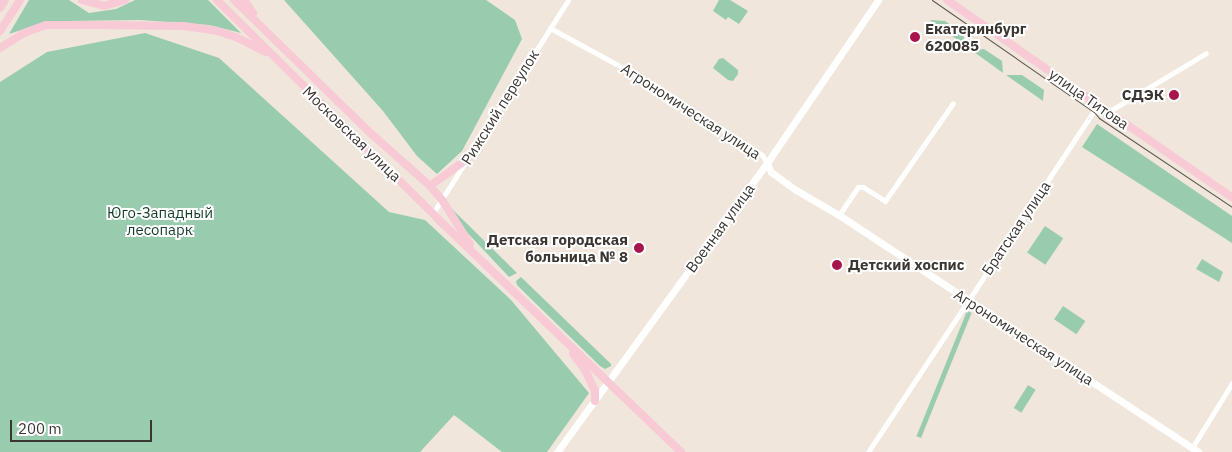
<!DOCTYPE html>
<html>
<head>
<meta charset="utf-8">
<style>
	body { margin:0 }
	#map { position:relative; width:1232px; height:452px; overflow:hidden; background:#f1e6db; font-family:"IBM Plex Sans",sans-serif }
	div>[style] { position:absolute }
	.green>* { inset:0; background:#99ccaf; transform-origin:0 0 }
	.street>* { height:5px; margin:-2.5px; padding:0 2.5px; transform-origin:2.5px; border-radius:2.5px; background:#fff }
	.secondary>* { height:7px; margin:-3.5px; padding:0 3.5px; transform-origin:3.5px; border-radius:3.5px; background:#fff }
	.primary>* { height:8px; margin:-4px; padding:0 4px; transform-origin:4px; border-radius:4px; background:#f7cad6 }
	.tram>* { height:1px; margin:-0.5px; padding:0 0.5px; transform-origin:0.5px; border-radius:0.5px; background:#5d5752 }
	.dots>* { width:14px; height:14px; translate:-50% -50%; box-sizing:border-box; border:2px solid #fff; border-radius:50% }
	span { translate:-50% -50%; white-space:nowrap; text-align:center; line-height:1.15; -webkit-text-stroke:4px #fff; paint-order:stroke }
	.poi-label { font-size:15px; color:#3b3632; font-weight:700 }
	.left { translate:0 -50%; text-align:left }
	.right { translate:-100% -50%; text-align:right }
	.street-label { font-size:15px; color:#3b3632 }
	.park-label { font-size:15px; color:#183f2b }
	.scale { position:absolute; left:10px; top:420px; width:142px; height:22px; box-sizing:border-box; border:2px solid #3b3632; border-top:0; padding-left:6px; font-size:15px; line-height:18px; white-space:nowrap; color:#3b3632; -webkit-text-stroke:4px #fff; paint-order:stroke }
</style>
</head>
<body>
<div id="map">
	<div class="green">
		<i style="clip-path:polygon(29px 0,69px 0,89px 13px,116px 9px,135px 0,208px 0,241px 33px,209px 25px,140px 20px,68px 21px,37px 25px,9px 34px)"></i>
		<i style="clip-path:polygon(284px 0,486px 0,515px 20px,522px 39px,462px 151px,437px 174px,417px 156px,383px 111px)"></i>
		<i style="clip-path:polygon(719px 0,730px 0,748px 11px,739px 24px,728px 17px,726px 20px,713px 11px)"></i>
		<i style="clip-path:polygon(930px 20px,945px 21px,963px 34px,964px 39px,979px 50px,984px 49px,1002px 61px,1003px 73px)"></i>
		<i style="clip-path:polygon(145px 33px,219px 58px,389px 212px,425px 220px,511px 300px,589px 393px,547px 452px,502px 452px,454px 415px,420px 452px,0 452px,0 82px,47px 52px)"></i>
		<i style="clip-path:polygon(723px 58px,738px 70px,738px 74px,733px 81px,728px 80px,713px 68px,719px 59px)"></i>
		<i style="clip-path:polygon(1006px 75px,1022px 75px,1044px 90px,1043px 101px)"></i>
		<i style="clip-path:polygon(1097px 124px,1232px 216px,1232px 243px,1082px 147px)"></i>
		<i style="clip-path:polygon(451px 208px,517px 273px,509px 277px,462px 227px)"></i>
		<i style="left:1045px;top:226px;width:22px;height:32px;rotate:34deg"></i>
		<i style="clip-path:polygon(1202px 259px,1223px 272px,1219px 282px,1196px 269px)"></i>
		<i style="clip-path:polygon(521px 277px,611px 364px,611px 366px,605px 369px,600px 366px,526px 294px,517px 285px,516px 281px)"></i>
		<i style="left:1063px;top:306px;width:27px;height:16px;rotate:34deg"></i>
		<i style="left:967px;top:311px;width:5px;height:135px;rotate:22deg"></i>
		<i style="left:1028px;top:385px;width:9px;height:27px;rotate:32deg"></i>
	</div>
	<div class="street">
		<i style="left:550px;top:28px;width:113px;rotate:28.6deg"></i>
		<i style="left:649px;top:82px;width:135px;rotate:32.9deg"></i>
		<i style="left:762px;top:155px;width:9px;rotate:58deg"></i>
		<i style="left:1108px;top:112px;width:114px;rotate:-31deg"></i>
		<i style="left:433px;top:213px;width:252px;rotate:-57.6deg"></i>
		<i style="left:839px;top:215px;width:34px;rotate:-56deg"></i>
		<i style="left:858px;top:187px;width:5px"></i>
		<i style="left:863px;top:187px;width:26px;rotate:32deg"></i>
		<i style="left:885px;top:201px;width:119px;rotate:-55.2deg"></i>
		<i style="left:1192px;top:448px;width:76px;rotate:-58.4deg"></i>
		<i style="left:868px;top:452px;width:416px;rotate:-56.5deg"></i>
	</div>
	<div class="secondary">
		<i style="left:767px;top:163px;width:10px;rotate:66deg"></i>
		<i style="left:771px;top:172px;width:31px;rotate:36deg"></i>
		<i style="left:796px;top:190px;width:50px;rotate:30.2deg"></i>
		<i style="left:839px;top:215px;width:430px;rotate:33.4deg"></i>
		<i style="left:557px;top:452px;width:364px;rotate:-54deg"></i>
		<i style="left:771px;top:157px;width:190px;rotate:-55.7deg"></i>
	</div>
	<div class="primary">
		<i style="left:82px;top:0;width:23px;rotate:15deg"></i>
		<i style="left:104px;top:6px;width:22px;rotate:-16deg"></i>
		<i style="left:217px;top:0;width:311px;rotate:44.7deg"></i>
		<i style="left:438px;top:219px;width:337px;rotate:43.8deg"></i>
		<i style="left:234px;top:0;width:186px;rotate:44.3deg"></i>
		<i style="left:367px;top:130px;width:84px;rotate:41.6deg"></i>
		<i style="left:430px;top:186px;width:18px;rotate:49deg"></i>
		<i style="left:442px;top:200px;width:52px;rotate:57.5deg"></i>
		<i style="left:244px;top:0;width:16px;rotate:55deg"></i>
		<i style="left:947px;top:0;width:346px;rotate:34.7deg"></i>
		<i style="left:0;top:8px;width:9px;rotate:-58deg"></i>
		<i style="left:0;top:31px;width:37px;rotate:-57deg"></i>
		<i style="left:0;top:48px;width:28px;rotate:-32deg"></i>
		<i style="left:24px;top:33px;width:23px;rotate:-20deg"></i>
		<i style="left:46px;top:25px;width:51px"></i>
		<i style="left:97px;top:25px;width:87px;rotate:0.7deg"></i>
		<i style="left:184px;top:26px;width:30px;rotate:8deg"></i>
		<i style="left:214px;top:30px;width:23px;rotate:18deg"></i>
		<i style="left:236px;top:37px;width:33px;rotate:27deg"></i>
		<i style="left:430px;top:186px;width:46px;rotate:-36.1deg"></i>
		<i style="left:573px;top:354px;width:18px;rotate:52deg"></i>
		<i style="left:584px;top:368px;width:25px;rotate:64deg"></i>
		<i style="left:595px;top:391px;width:10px;rotate:90deg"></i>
	</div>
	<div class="tram">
		<i style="left:932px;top:0;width:197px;rotate:34.7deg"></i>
		<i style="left:1094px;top:112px;width:8px;rotate:50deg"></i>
		<i style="left:1099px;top:118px;width:160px;rotate:33.8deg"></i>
	</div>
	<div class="dots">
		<i style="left:915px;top:37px;background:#a8154c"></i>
		<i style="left:1174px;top:95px;background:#a8154c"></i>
		<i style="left:639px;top:248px;background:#a8154c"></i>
		<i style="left:837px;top:265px;background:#a8154c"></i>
	</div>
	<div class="poi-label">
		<span class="left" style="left:925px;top:37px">Екатеринбург<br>620085</span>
		<span class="right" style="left:1164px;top:95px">СДЭК</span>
		<span class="right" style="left:628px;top:248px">Детская городская<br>больница № 8</span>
		<span class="left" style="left:848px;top:265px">Детский хоспис</span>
	</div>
	<div class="street-label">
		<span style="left:1089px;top:99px;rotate:35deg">улица Титова</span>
		<span style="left:500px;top:107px;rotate:-58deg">Рижский переулок</span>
		<span style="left:691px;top:111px;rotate:33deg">Агрономическая улица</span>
		<span style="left:352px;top:134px;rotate:44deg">Московская улица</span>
		<span style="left:720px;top:228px;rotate:-54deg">Военная улица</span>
		<span style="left:1016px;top:228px;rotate:-56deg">Братская улица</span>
		<span style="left:1024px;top:337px;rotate:33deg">Агрономическая улица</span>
	</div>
	<div class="park-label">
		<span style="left:160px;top:221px">Юго-Западный<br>лесопарк</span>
	</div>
	<div class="scale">200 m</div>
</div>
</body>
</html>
